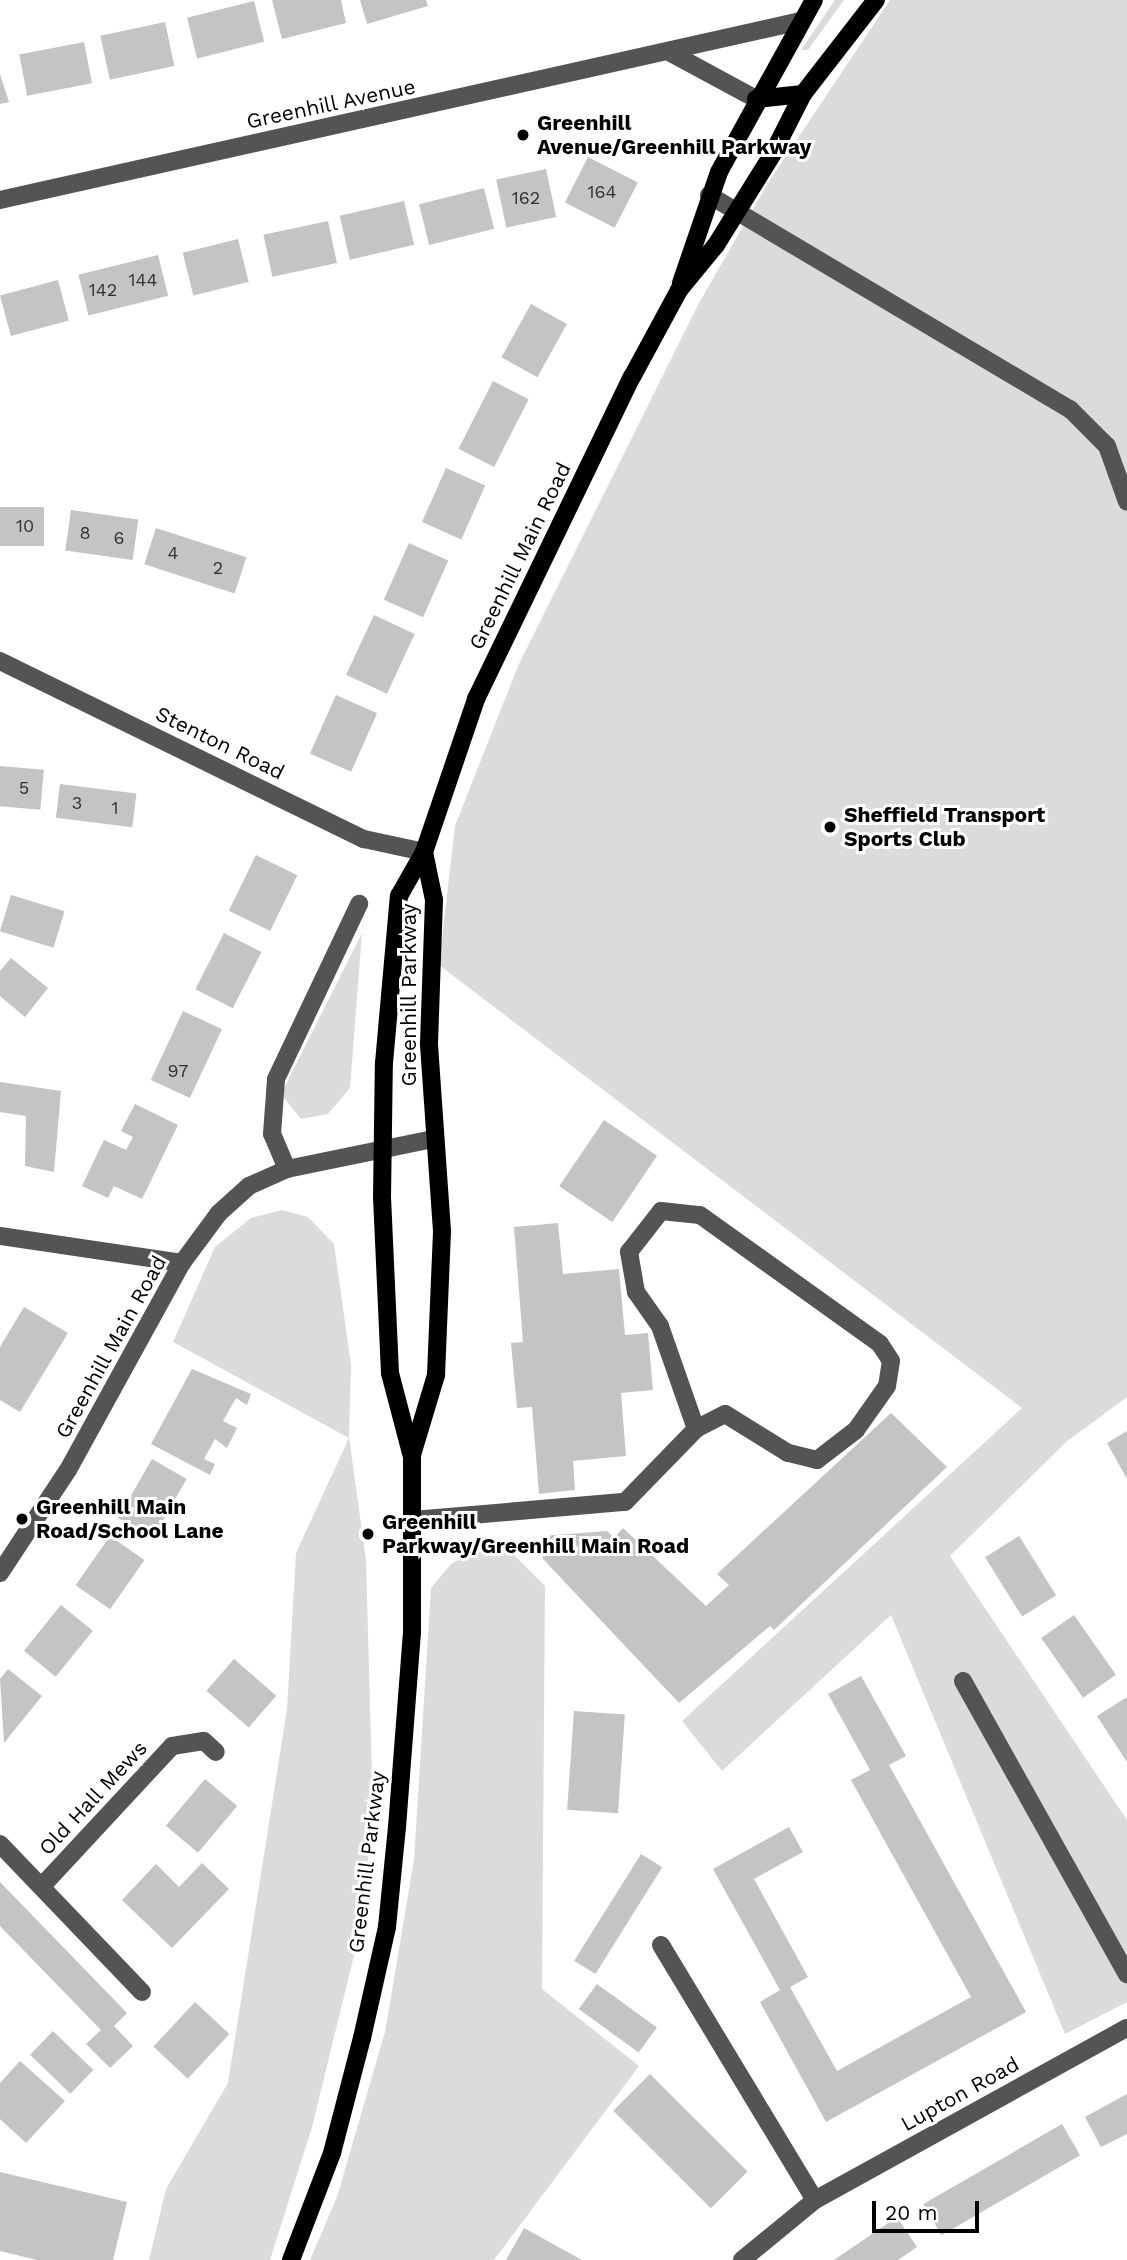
<!DOCTYPE html>
<html>
<head>
<meta charset="utf-8">
<style>
	body { margin:0 }
	#map { position:relative; width:1127px; height:2260px; overflow:hidden; background:#fff; font-family:"Work Sans",sans-serif }
	div>[style] { position:absolute }
	.green>* { inset:0; background:#dbdbdb }
	.building>* { inset:0; background:#c4c4c4; transform-origin:0 0 }
	.minor>* { height:18px; margin:-9px; padding:0 9px; transform-origin:9px; border-radius:9px; background:#545454 }
	.major>* { height:18px; margin:-9px; padding:0 9px; transform-origin:9px; border-radius:9px; background:#000 }
	.dots>* { width:19px; height:19px; translate:-50% -50%; box-sizing:border-box; border:4px solid #fff; border-radius:50% }
	span { translate:-50% -50%; white-space:nowrap; text-align:center; line-height:1.15; -webkit-text-stroke:6px #fff; paint-order:stroke }
	.number-label { font-size:18px; color:#313131 }
	.number-label span { -webkit-text-stroke-width:0 }
	.street-label { font-size:21px; color:#000 }
	.poi-label { font-size:21px; color:#000; font-weight:700 }
	.left { translate:0 -50%; text-align:left }
	.scale { position:absolute; left:872px; top:2201px; width:107px; height:32px; box-sizing:border-box; border:4px solid #000; border-top:0; padding-left:9px; font-size:21px; line-height:24px; white-space:nowrap; color:#000; -webkit-text-stroke:5px #fff; paint-order:stroke }
</style>
</head>
<body>
<div id="map">
	<div class="green">
		<i style="clip-path:polygon(835px 0,844px 0,808px 50px,801px 50px)"></i>
		<i style="clip-path:polygon(890px 0,1127px 0,1127px 1397px,1066px 1442px,950px 1556px,1127px 1820px,1127px 2002px,1065px 2034px,891px 1615px,722px 1771px,682px 1721px,1022px 1408px,439px 965px,455px 826px,518px 666px,699px 303px,768px 183px)"></i>
		<i style="clip-path:polygon(362px 933px,350px 1088px,328px 1114px,301px 1119px,281px 1094px)"></i>
		<i style="clip-path:polygon(282px 1210px,308px 1217px,334px 1244px,351px 1365px,349px 1437px,366px 1560px,373px 1813px,360px 1931px,312px 2127px,270px 2260px,149px 2260px,166px 2189px,228px 2083px,287px 1709px,296px 1553px,349px 1438px,173px 1342px,215px 1247px,251px 1218px)"></i>
		<i style="clip-path:polygon(497px 1538px,545px 1586px,542px 1989px,639px 2066px,494px 2260px,310px 2260px,337px 2197px,385px 2032px,414px 1860px,431px 1588px,451px 1564px)"></i>
	</div>
	<div class="building">
		<i style="clip-path:polygon(272px 0,341px 0,346px 23px,282px 39px)"></i>
		<i style="clip-path:polygon(360px 0,426px 0,428px 6px,367px 24px)"></i>
		<i style="left:254px;top:1px;width:42px;height:69px;rotate:76deg"></i>
		<i style="left:165px;top:22px;width:45px;height:66px;rotate:78deg"></i>
		<i style="left:84px;top:42px;width:42px;height:66px;rotate:79deg"></i>
		<i style="clip-path:polygon(0 74px,9px 102px,0 104px)"></i>
		<i style="left:588px;top:157px;width:56px;height:51px;rotate:27deg"></i>
		<i style="left:546px;top:169px;width:49px;height:51px;rotate:78deg"></i>
		<i style="left:484px;top:188px;width:42px;height:67px;rotate:76deg"></i>
		<i style="left:404px;top:201px;width:45px;height:66px;rotate:77deg"></i>
		<i style="left:328px;top:221px;width:43px;height:66px;rotate:78deg"></i>
		<i style="left:238px;top:239px;width:44px;height:57px;rotate:76deg"></i>
		<i style="left:158px;top:255px;width:42px;height:82px;rotate:76deg"></i>
		<i style="left:58px;top:280px;width:42px;height:60px;rotate:75deg"></i>
		<i style="left:531px;top:304px;width:41px;height:61px;rotate:29deg"></i>
		<i style="left:493px;top:381px;width:40px;height:76px;rotate:27deg"></i>
		<i style="left:446px;top:468px;width:43px;height:59px;rotate:24deg"></i>
		<i style="left:0;top:507px;width:44px;height:39px"></i>
		<i style="left:71px;top:510px;width:68px;height:41px;rotate:8deg"></i>
		<i style="left:156px;top:528px;width:95px;height:38px;rotate:18deg"></i>
		<i style="left:409px;top:543px;width:43px;height:62px;rotate:24deg"></i>
		<i style="left:374px;top:615px;width:45px;height:66px;rotate:25deg"></i>
		<i style="left:336px;top:695px;width:45px;height:64px;rotate:24deg"></i>
		<i style="left:0;top:766px;width:44px;height:40px;rotate:5deg"></i>
		<i style="left:60px;top:784px;width:77px;height:34px;rotate:7deg"></i>
		<i style="left:256px;top:855px;width:46px;height:62px;rotate:26deg"></i>
		<i style="left:11px;top:895px;width:56px;height:38px;rotate:17deg"></i>
		<i style="left:224px;top:933px;width:42px;height:63px;rotate:27deg"></i>
		<i style="clip-path:polygon(11px 958px,48px 988px,25px 1017px,0 996px,0 971px)"></i>
		<i style="left:183px;top:1011px;width:43px;height:76px;rotate:25deg"></i>
		<i style="clip-path:polygon(0 1082px,61px 1091px,54px 1172px,25px 1166px,26px 1116px,0 1112px)"></i>
		<i style="clip-path:polygon(135px 1104px,178px 1125px,142px 1199px,114px 1186px,108px 1198px,82px 1186px,104px 1140px,126px 1150px,133px 1137px,121px 1131px)"></i>
		<i style="left:604px;top:1120px;width:64px;height:80px;rotate:34deg"></i>
		<i style="clip-path:polygon(558px 1223px,563px 1274px,619px 1269px,625px 1335px,648px 1333px,653px 1390px,621px 1393px,626px 1456px,573px 1461px,575px 1490px,539px 1494px,532px 1407px,517px 1408px,511px 1343px,523px 1342px,514px 1227px)"></i>
		<i style="clip-path:polygon(24px 1307px,68px 1333px,20px 1412px,0 1400px,0 1347px)"></i>
		<i style="clip-path:polygon(192px 1369px,251px 1394px,247px 1405px,236px 1398px,223px 1421px,237px 1428px,227px 1448px,215px 1439px,204px 1459px,215px 1464px,210px 1475px,151px 1444px)"></i>
		<i style="clip-path:polygon(891px 1413px,947px 1467px,774px 1630px,770px 1626px,679px 1703px,543px 1559px,543px 1536px,607px 1531px,614px 1538px,623px 1528px,706px 1606px,729px 1585px,717px 1574px)"></i>
		<i style="clip-path:polygon(1127px 1431px,1127px 1479px,1107px 1443px)"></i>
		<i style="left:152px;top:1459px;width:40px;height:68px;rotate:30deg"></i>
		<i style="left:110px;top:1536px;width:42px;height:60px;rotate:35deg"></i>
		<i style="left:1019px;top:1536px;width:70px;height:40px;rotate:58deg"></i>
		<i style="left:61px;top:1605px;width:41px;height:59px;rotate:39deg"></i>
		<i style="left:1074px;top:1615px;width:73px;height:40px;rotate:55deg"></i>
		<i style="left:234px;top:1659px;width:56px;height:42px;rotate:41deg"></i>
		<i style="clip-path:polygon(8px 1669px,42px 1696px,4px 1743px,0 1679px)"></i>
		<i style="clip-path:polygon(861px 1676px,906px 1756px,889px 1765px,1026px 2012px,826px 2122px,760px 2002px,780px 1990px,713px 1869px,789px 1827px,803px 1852px,754px 1879px,808px 1977px,790px 1987px,837px 2071px,971px 1997px,851px 1780px,870px 1770px,828px 1694px)"></i>
		<i style="clip-path:polygon(1127px 1697px,1127px 1762px,1097px 1716px)"></i>
		<i style="left:574px;top:1711px;width:51px;height:99px;rotate:4deg"></i>
		<i style="left:205px;top:1779px;width:42px;height:61px;rotate:40deg"></i>
		<i style="left:641px;top:1854px;width:25px;height:126px;rotate:32deg"></i>
		<i style="clip-path:polygon(202px 1863px,229px 1889px,172px 1948px,122px 1900px,156px 1864px,179px 1887px)"></i>
		<i style="clip-path:polygon(0 1882px,127px 2013px,114px 2026px,133px 2046px,110px 2068px,86px 2044px,101px 2030px,0 1926px)"></i>
		<i style="left:597px;top:1984px;width:74px;height:31px;rotate:36deg"></i>
		<i style="left:195px;top:2002px;width:47px;height:61px;rotate:43deg"></i>
		<i style="left:53px;top:2031px;width:56px;height:33px;rotate:44deg"></i>
		<i style="clip-path:polygon(20px 2061px,65px 2101px,26px 2143px,0 2119px,0 2083px)"></i>
		<i style="left:650px;top:2074px;width:138px;height:52px;rotate:45deg"></i>
		<i style="clip-path:polygon(1127px 2094px,1127px 2134px,1101px 2147px,1085px 2117px)"></i>
		<i style="left:1062px;top:2124px;width:36px;height:160px;rotate:60deg"></i>
		<i style="clip-path:polygon(0 2172px,127px 2202px,113px 2260px,37px 2260px,0 2251px)"></i>
		<i style="clip-path:polygon(897px 2217px,917px 2247px,898px 2260px,834px 2260px)"></i>
		<i style="clip-path:polygon(524px 2228px,582px 2260px,506px 2260px)"></i>
	</div>
	<div class="minor">
		<i style="left:671px;top:53px;width:97px;rotate:28.4deg"></i>
		<i style="left:709px;top:195px;width:420px;rotate:30.7deg"></i>
		<i style="left:1070px;top:409px;width:52px;rotate:45deg"></i>
		<i style="left:1107px;top:446px;width:59px;rotate:70.3deg"></i>
		<i style="left:0;top:200px;width:821px;rotate:-12.6deg"></i>
		<i style="left:0;top:661px;width:405px;rotate:26.1deg"></i>
		<i style="left:364px;top:839px;width:61px;rotate:12.2deg"></i>
		<i style="left:287px;top:1169px;width:38px;rotate:-113deg"></i>
		<i style="left:272px;top:1134px;width:55px;rotate:-85.8deg"></i>
		<i style="left:276px;top:1079px;width:194px;rotate:-64.6deg"></i>
		<i style="left:0;top:1236px;width:184px;rotate:8.4deg"></i>
		<i style="left:413px;top:1520px;width:213px;rotate:-4.9deg"></i>
		<i style="left:625px;top:1502px;width:102px;rotate:-45.8deg"></i>
		<i style="left:696px;top:1429px;width:109px;rotate:-109.3deg"></i>
		<i style="left:660px;top:1326px;width:42px;rotate:-125.2deg"></i>
		<i style="left:636px;top:1292px;width:41px;rotate:-99.9deg"></i>
		<i style="left:629px;top:1252px;width:52px;rotate:-52deg"></i>
		<i style="left:661px;top:1211px;width:39px;rotate:6deg"></i>
		<i style="left:700px;top:1215px;width:221px;rotate:35.6deg"></i>
		<i style="left:880px;top:1344px;width:20px;rotate:57deg"></i>
		<i style="left:891px;top:1361px;width:25px;rotate:99deg"></i>
		<i style="left:887px;top:1386px;width:54px;rotate:125.2deg"></i>
		<i style="left:856px;top:1430px;width:49px;rotate:142.4deg"></i>
		<i style="left:817px;top:1460px;width:30px;rotate:-166deg"></i>
		<i style="left:788px;top:1453px;width:74px;rotate:-148.2deg"></i>
		<i style="left:725px;top:1414px;width:33px;rotate:153deg"></i>
		<i style="left:0;top:1573px;width:123px;rotate:-56.6deg"></i>
		<i style="left:68px;top:1470px;width:236px;rotate:-61.2deg"></i>
		<i style="left:182px;top:1263px;width:62px;rotate:-53.5deg"></i>
		<i style="left:219px;top:1213px;width:40px;rotate:-42deg"></i>
		<i style="left:249px;top:1186px;width:42px;rotate:-24.1deg"></i>
		<i style="left:287px;top:1169px;width:149px;rotate:-11.6deg"></i>
		<i style="left:963px;top:1681px;width:336px;rotate:60.8deg"></i>
		<i style="left:0;top:1844px;width:205px;rotate:46.2deg"></i>
		<i style="left:42px;top:1886px;width:191px;rotate:-47.1deg"></i>
		<i style="left:172px;top:1746px;width:32px;rotate:-9deg"></i>
		<i style="left:204px;top:1741px;width:16px;rotate:43deg"></i>
		<i style="left:661px;top:1945px;width:298px;rotate:58.9deg"></i>
		<i style="left:742px;top:2260px;width:94px;rotate:-39.4deg"></i>
		<i style="left:815px;top:2200px;width:356px;rotate:-28.9deg"></i>
	</div>
	<div class="major">
		<i style="left:756px;top:99px;width:47px;rotate:-6.1deg"></i>
		<i style="left:681px;top:283px;width:117px;rotate:-71.1deg"></i>
		<i style="left:719px;top:172px;width:196px;rotate:-61.1deg"></i>
		<i style="left:412px;top:1455px;width:84px;rotate:-73.3deg"></i>
		<i style="left:436px;top:1375px;width:144px;rotate:-87.6deg"></i>
		<i style="left:442px;top:1231px;width:188px;rotate:-94deg"></i>
		<i style="left:429px;top:1043px;width:143px;rotate:-88deg"></i>
		<i style="left:434px;top:900px;width:49px;rotate:-101.8deg"></i>
		<i style="left:291px;top:2260px;width:115px;rotate:-69deg"></i>
		<i style="left:332px;top:2153px;width:119px;rotate:-75.4deg"></i>
		<i style="left:362px;top:2038px;width:114px;rotate:-77.3deg"></i>
		<i style="left:387px;top:1927px;width:100px;rotate:-84.3deg"></i>
		<i style="left:397px;top:1827px;width:195px;rotate:-85.6deg"></i>
		<i style="left:412px;top:1633px;width:176px;rotate:-90deg"></i>
		<i style="left:412px;top:1457px;width:87px;rotate:-104.7deg"></i>
		<i style="left:390px;top:1373px;width:175px;rotate:-92.6deg"></i>
		<i style="left:382px;top:1198px;width:135px;rotate:-89.2deg"></i>
		<i style="left:384px;top:1063px;width:168px;rotate:-84.9deg"></i>
		<i style="left:399px;top:896px;width:51px;rotate:-60.4deg"></i>
		<i style="left:424px;top:852px;width:162px;rotate:-71.2deg"></i>
		<i style="left:476px;top:699px;width:358px;rotate:-64.2deg"></i>
		<i style="left:632px;top:377px;width:99px;rotate:-61.6deg"></i>
		<i style="left:679px;top:290px;width:58px;rotate:-50.6deg"></i>
		<i style="left:716px;top:245px;width:106px;rotate:-58.1deg"></i>
		<i style="left:772px;top:155px;width:68px;rotate:-63.1deg"></i>
		<i style="left:803px;top:94px;width:119px;rotate:-52.2deg"></i>
	</div>
	<div class="dots">
		<i style="left:523px;top:135px;background:#000"></i>
		<i style="left:830px;top:827px;background:#000"></i>
		<i style="left:22px;top:1519px;background:#000"></i>
		<i style="left:368px;top:1534px;background:#000"></i>
	</div>
	<div class="number-label">
		<span style="left:602px;top:192px">164</span>
		<span style="left:526px;top:198px">162</span>
		<span style="left:143px;top:280px">144</span>
		<span style="left:103px;top:290px">142</span>
		<span style="left:25px;top:526px">10</span>
		<span style="left:85px;top:533px">8</span>
		<span style="left:119px;top:538px">6</span>
		<span style="left:173px;top:553px">4</span>
		<span style="left:218px;top:568px">2</span>
		<span style="left:24px;top:788px">5</span>
		<span style="left:77px;top:803px">3</span>
		<span style="left:115px;top:808px">1</span>
		<span style="left:178px;top:1071px">97</span>
	</div>
	<div class="street-label">
		<span style="left:331px;top:104px;rotate:-12deg">Greenhill Avenue</span>
		<span style="left:520px;top:556px;rotate:-64deg">Greenhill Main Road</span>
		<span style="left:220px;top:743px;rotate:26deg">Stenton Road</span>
		<span style="left:409px;top:995px;rotate:-90deg">Greenhill Parkway</span>
		<span style="left:111px;top:1347px;rotate:-61deg">Greenhill Main Road</span>
		<span style="left:93px;top:1798px;rotate:-47deg">Old Hall Mews</span>
		<span style="left:367px;top:1862px;rotate:-83deg">Greenhill Parkway</span>
		<span style="left:960px;top:2094px;rotate:-29deg">Lupton Road</span>
	</div>
	<div class="poi-label">
		<span class="left" style="left:537px;top:135px">Greenhill<br>Avenue/Greenhill Parkway</span>
		<span class="left" style="left:844px;top:827px">Sheffield Transport<br>Sports Club</span>
		<span class="left" style="left:36px;top:1519px">Greenhill Main<br>Road/School Lane</span>
		<span class="left" style="left:382px;top:1534px">Greenhill<br>Parkway/Greenhill Main Road</span>
	</div>
	<div class="scale">20 m</div>
</div>
</body>
</html>
